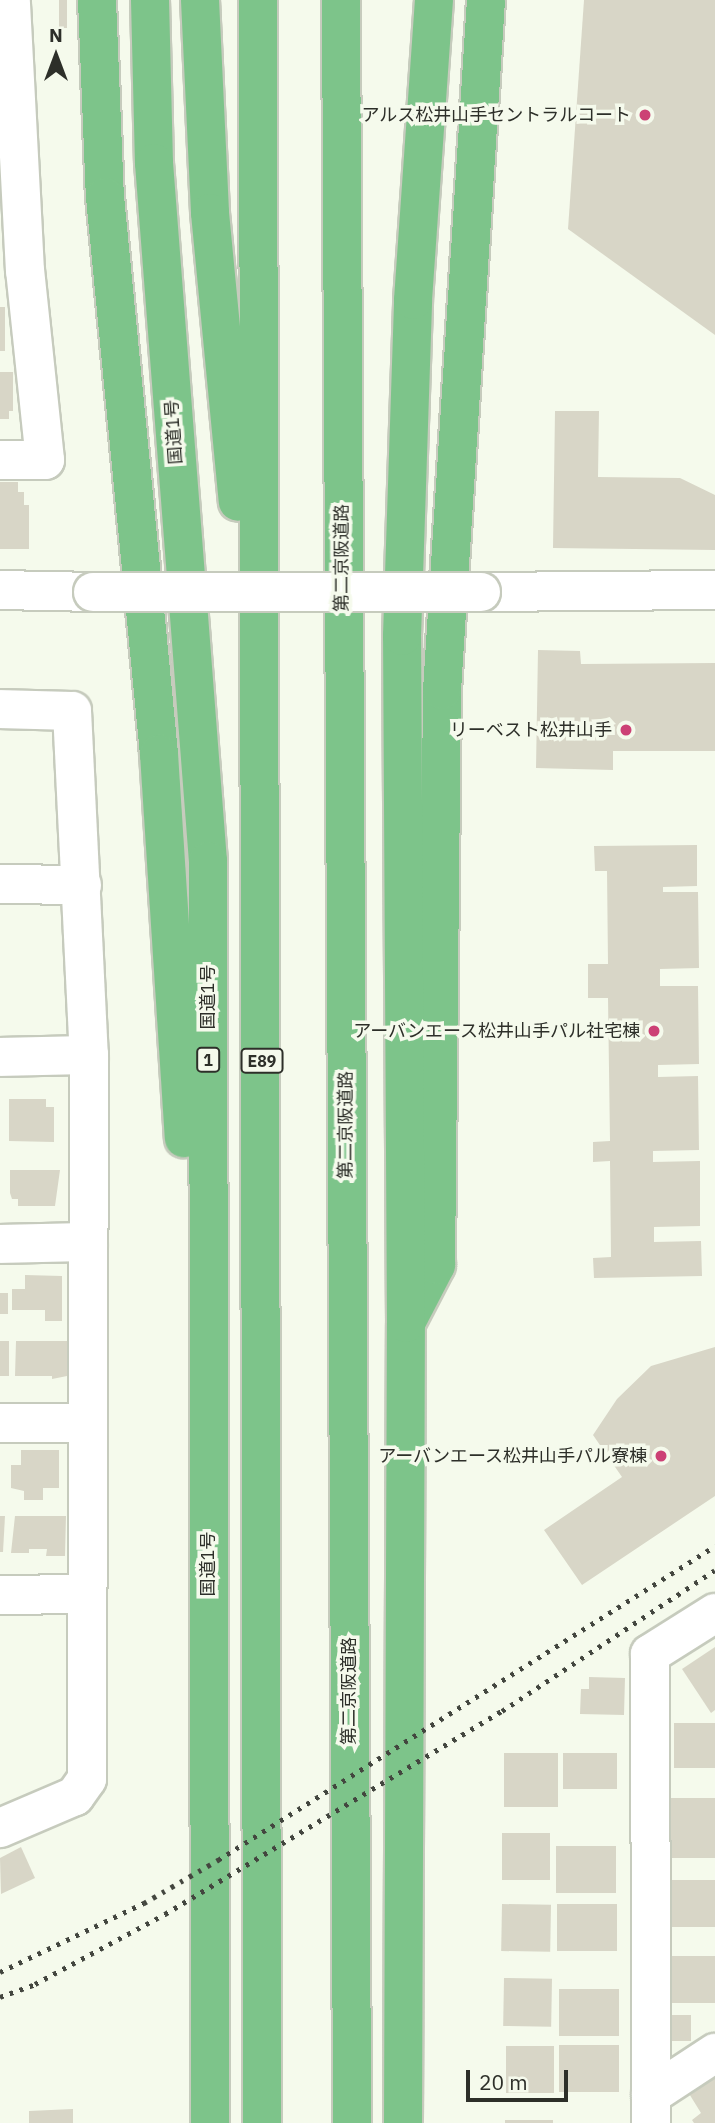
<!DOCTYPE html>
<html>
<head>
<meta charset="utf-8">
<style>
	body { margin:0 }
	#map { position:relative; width:715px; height:2123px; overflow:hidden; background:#f5faec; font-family:"IBM Plex Sans","Noto Sans JP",sans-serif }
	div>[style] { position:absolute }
	.building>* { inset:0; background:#d8d6c7; transform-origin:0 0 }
	.roads { filter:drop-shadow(2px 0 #c6cbbd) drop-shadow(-2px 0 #c6cbbd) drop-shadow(0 2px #c6cbbd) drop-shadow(0 -2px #c6cbbd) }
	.minor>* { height:38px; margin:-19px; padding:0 19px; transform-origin:19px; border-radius:19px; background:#fff }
	.highway>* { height:38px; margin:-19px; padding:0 19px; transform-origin:19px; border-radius:19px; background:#7dc48a }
	.rail>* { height:5px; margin-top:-2.5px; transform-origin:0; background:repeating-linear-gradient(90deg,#43463f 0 3.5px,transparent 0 10.5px) }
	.bridges { filter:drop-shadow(2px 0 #c6cbbd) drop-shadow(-2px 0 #c6cbbd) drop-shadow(0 2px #c6cbbd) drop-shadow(0 -2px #c6cbbd) }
	.minor-bridge>* { height:38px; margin:-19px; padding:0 19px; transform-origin:19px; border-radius:19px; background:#fff }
	.dots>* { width:19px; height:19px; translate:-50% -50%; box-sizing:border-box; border:4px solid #f5faec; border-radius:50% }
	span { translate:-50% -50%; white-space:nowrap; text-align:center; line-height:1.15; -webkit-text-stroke:7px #f5faec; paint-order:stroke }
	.shield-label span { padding:2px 5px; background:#f5faec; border:2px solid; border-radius:5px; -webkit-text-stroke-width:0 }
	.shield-label { font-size:16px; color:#2d2f29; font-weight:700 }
	.poi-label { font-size:18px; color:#2d2f29 }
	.right { translate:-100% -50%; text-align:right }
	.street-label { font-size:18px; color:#2d2f29 }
	.north { position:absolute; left:21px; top:21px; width:70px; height:70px; -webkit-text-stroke:5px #f5faec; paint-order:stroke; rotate:0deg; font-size:19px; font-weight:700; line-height:28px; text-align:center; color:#2d2f29 }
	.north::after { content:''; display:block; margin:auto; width:24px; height:32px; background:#2d2f29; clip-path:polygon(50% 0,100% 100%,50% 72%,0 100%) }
	.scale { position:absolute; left:466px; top:2070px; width:102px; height:32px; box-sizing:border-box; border:4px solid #2d2f29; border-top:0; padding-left:9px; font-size:21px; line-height:24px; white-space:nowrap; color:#2d2f29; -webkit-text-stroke:5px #f5faec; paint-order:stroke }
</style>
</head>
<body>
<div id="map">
	<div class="building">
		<i style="left:59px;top:0;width:8px;height:28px"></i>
		<i style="clip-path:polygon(584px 0,715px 0,715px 335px,568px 229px)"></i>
		<i style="left:0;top:307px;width:5px;height:44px"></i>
		<i style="clip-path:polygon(0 372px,13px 372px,13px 411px,9px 411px,9px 419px,0 419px)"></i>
		<i style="clip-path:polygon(555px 411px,599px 411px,598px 477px,680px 478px,715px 495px,715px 550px,553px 548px)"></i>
		<i style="clip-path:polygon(0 482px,18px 482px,18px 492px,24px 492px,24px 505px,29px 505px,29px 549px,0 549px)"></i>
		<i style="clip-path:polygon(538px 650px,580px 651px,581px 664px,715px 663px,715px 751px,613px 751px,613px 770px,536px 768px)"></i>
		<i style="clip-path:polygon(697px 845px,697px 886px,663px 887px,663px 892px,698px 892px,699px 968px,660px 969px,660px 986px,698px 986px,699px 1064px,658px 1065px,658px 1077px,698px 1076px,699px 1150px,653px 1151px,653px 1162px,700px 1161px,700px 1226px,654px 1227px,654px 1242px,701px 1241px,702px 1276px,594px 1278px,593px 1258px,611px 1257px,610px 1161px,593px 1162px,593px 1142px,610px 1141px,608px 998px,588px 998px,588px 964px,608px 964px,607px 871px,595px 871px,594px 846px)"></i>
		<i style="clip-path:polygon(9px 1099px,46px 1099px,46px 1107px,54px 1107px,54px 1142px,9px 1141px)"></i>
		<i style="clip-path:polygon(10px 1170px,60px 1170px,55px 1206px,18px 1206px,18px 1199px,12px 1199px,10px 1193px)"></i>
		<i style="clip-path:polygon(25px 1275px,62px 1276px,62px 1321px,45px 1321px,45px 1310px,12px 1310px,12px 1289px,25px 1289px)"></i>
		<i style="left:0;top:1293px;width:8px;height:21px"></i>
		<i style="left:0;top:1341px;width:9px;height:35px"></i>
		<i style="clip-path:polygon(16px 1341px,67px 1341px,67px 1376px,52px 1379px,52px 1376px,15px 1376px)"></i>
		<i style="clip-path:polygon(715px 1347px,715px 1496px,582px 1585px,544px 1530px,622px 1477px,593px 1435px,617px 1399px,651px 1366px)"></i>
		<i style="clip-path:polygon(21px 1450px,59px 1450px,59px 1488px,43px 1488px,43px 1500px,24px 1500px,24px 1491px,11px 1488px,11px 1465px,21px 1465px)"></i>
		<i style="clip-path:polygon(0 1516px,5px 1516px,3px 1552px,0 1552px)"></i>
		<i style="clip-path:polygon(15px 1516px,66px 1516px,65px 1556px,46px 1556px,47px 1549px,29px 1549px,29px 1553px,11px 1553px)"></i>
		<i style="clip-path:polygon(715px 1647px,715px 1710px,711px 1713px,682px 1669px)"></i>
		<i style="clip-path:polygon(589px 1677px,625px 1678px,624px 1715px,580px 1714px,581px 1689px,589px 1689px)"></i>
		<i style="left:715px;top:1723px;width:45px;height:41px;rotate:90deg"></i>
		<i style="left:504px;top:1753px;width:54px;height:54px"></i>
		<i style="left:563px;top:1753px;width:54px;height:36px"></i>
		<i style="left:668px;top:1798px;width:47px;height:60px"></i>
		<i style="left:502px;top:1833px;width:48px;height:47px"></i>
		<i style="left:556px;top:1846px;width:60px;height:47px"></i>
		<i style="clip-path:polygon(21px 1847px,35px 1878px,1px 1894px,0 1858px)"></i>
		<i style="left:669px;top:1880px;width:46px;height:47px"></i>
		<i style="left:502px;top:1904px;width:49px;height:47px;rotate:1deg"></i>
		<i style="left:557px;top:1904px;width:60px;height:47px"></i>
		<i style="left:668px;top:1956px;width:47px;height:47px"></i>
		<i style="left:504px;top:1978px;width:48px;height:48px;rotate:1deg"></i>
		<i style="left:559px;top:1989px;width:60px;height:47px"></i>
		<i style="left:672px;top:2015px;width:19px;height:26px"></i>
		<i style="left:559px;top:2045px;width:60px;height:47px"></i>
		<i style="left:506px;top:2046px;width:48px;height:47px"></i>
		<i style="clip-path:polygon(715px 2075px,715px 2123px,694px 2123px,692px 2120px,701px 2113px,688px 2092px)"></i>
		<i style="clip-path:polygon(73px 2109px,73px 2123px,29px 2123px,29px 2111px)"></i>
		<i style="left:505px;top:2120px;width:48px;height:3px"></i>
	</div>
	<div class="roads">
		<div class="minor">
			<i style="left:0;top:460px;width:45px"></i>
			<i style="left:45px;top:460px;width:190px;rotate:-96deg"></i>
			<i style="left:25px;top:271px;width:271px;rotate:-93deg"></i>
			<i style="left:0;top:590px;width:93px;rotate:1.2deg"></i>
			<i style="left:481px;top:592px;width:234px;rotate:-0.5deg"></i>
			<i style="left:0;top:709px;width:72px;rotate:1.6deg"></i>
			<i style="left:72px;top:711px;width:344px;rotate:87.2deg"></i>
			<i style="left:89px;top:1055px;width:724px;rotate:90.16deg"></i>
			<i style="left:87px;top:1779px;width:21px;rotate:125deg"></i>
			<i style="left:75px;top:1796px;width:82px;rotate:156.9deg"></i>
			<i style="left:0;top:884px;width:82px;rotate:0.7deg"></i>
			<i style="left:0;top:1057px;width:89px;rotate:-1.3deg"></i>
			<i style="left:0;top:1244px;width:88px;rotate:-1.3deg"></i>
			<i style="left:0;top:1423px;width:88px"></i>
			<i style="left:0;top:1595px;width:87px;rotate:-0.7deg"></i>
			<i style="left:651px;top:2095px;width:77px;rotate:-33.3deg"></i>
			<i style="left:651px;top:2123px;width:469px;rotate:-90.1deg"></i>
			<i style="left:650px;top:1654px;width:77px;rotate:-32.2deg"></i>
		</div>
		<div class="highway">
			<i style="left:97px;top:0;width:197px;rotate:87.7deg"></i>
			<i style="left:105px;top:197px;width:560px;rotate:84.46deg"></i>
			<i style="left:159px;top:754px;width:385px;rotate:86.3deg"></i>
			<i style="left:150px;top:0;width:163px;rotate:88.6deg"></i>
			<i style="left:154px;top:163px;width:700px;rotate:85.58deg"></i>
			<i style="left:208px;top:861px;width:1262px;rotate:89.91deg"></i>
			<i style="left:200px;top:0;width:213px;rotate:87.3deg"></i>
			<i style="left:210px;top:213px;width:290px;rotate:84.5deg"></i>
			<i style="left:258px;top:0;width:2123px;rotate:89.89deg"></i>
			<i style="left:341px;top:0;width:2123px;rotate:89.7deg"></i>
			<i style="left:408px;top:1319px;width:61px;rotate:-62.6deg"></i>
			<i style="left:436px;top:1265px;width:575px;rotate:-89.4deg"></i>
			<i style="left:442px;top:690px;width:691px;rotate:-86.35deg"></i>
			<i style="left:403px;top:2123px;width:800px;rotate:-89.79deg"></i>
			<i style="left:406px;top:1323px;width:687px;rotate:-90.33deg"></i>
			<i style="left:402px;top:636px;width:336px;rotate:-88.1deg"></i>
			<i style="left:413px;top:300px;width:301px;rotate:-86deg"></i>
		</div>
	</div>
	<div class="rail">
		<i style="left:0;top:1972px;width:160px;rotate:-25.6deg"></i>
		<i style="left:144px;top:1903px;width:86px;rotate:-30.2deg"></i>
		<i style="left:218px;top:1860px;width:588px;rotate:-32.28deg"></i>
		<i style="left:0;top:1997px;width:37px;rotate:-20deg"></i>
		<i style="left:35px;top:1984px;width:148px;rotate:-28.3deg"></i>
		<i style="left:165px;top:1914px;width:393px;rotate:-31.1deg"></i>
		<i style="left:502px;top:1711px;width:255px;rotate:-33.5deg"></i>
	</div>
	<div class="bridges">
		<div class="minor-bridge">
			<i style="left:93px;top:592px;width:388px"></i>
		</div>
	</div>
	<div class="dots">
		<i style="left:645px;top:115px;background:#cc4175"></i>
		<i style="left:626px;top:730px;background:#cc4175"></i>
		<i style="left:654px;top:1031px;background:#cc4175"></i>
		<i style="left:661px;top:1456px;background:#cc4175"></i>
	</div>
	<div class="shield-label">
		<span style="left:208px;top:1060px">1</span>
		<span style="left:262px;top:1061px">E89</span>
	</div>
	<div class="poi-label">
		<span class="right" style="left:631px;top:115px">アルス松井山手セントラルコート</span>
		<span class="right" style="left:612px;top:730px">リーベスト松井山手</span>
		<span class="right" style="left:640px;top:1031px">アーバンエース松井山手パル社宅棟</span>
		<span class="right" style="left:647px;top:1456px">アーバンエース松井山手パル寮棟</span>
	</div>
	<div class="street-label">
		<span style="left:174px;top:432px;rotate:-94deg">国道1号</span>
		<span style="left:342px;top:558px;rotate:-90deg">第二京阪道路</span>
		<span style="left:208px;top:997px;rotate:-90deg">国道1号</span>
		<span style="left:346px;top:1125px;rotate:-90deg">第二京阪道路</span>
		<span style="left:208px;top:1564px;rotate:-90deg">国道1号</span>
		<span style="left:349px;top:1691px;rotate:-90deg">第二京阪道路</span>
	</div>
	<div class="north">N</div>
	<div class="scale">20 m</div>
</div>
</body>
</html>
